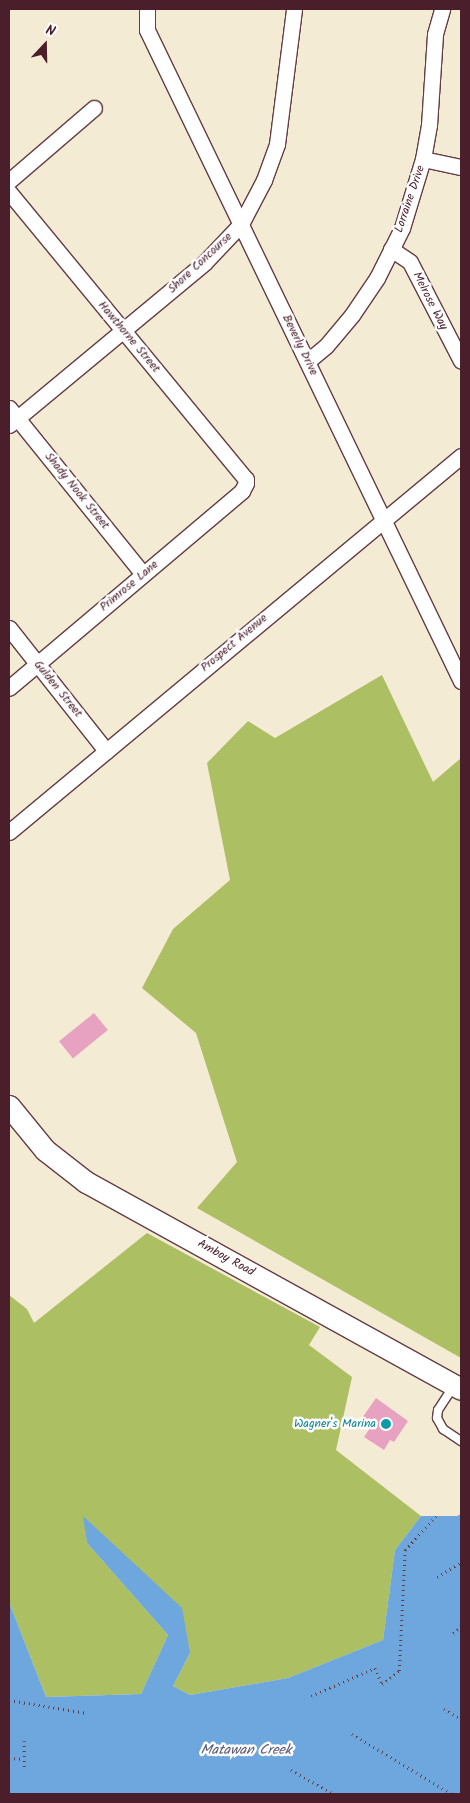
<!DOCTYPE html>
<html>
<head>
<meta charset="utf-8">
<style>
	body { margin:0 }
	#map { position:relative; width:470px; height:1803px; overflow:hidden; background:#f4ebd5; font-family:Kalam,sans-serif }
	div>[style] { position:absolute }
	.green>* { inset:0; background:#acbf63 }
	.water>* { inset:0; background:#6da7dd }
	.building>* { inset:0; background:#e7a2c1; transform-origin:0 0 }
	.path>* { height:2.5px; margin-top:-1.25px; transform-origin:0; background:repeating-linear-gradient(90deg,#643e44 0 1px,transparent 0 5px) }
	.roads { filter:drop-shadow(1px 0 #643e44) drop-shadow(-1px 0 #643e44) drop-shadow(0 1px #643e44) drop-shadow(0 -1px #643e44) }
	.service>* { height:8px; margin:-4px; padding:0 4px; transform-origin:4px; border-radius:4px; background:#fff }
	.minor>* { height:15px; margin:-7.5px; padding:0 7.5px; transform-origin:7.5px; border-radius:7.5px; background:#fff }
	.secondary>* { height:21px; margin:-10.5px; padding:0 10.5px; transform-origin:10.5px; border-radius:10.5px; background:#fff }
	.dots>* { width:14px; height:14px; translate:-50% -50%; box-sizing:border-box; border:2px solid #fff; border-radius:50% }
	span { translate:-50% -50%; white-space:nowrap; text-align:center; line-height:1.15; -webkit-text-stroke:5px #fff; paint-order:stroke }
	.street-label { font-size:12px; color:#4a1f2b }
	.culture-label { font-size:12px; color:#0d838f }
	.right { translate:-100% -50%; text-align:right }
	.water-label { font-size:14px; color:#585572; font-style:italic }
	.frame { position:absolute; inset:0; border:10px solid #4a1f2b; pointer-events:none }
	.north { position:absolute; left:20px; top:20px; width:50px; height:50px; -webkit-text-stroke:4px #fff; paint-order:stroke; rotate:21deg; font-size:14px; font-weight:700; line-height:20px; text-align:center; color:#4a1f2b }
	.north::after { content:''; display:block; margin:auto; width:18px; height:22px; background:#4a1f2b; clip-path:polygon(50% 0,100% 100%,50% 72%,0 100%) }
</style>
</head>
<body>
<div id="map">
	<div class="green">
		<i style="clip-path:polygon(382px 675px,433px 782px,461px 758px,461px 1358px,197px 1208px,237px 1162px,196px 1033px,142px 988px,173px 929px,230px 880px,207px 763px,248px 721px,275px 738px)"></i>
		<i style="clip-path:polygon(147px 1233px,320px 1327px,309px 1345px,352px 1377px,336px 1450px,421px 1516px,395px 1550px,383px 1640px,288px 1678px,190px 1695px,173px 1686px,190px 1653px,84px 1517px,87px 1543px,168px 1635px,141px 1694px,46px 1697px,9px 1602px,9px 1295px,27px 1309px,34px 1323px)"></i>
	</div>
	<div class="water">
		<i style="clip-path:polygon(461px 1514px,461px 1794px,9px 1794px,9px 1602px,46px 1697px,141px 1694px,168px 1635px,87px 1543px,83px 1516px,182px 1608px,190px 1653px,173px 1686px,190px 1695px,288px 1678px,383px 1640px,395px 1550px,421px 1516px,457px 1516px)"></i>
	</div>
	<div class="building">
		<i style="left:94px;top:1013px;width:22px;height:45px;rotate:51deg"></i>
		<i style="clip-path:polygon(376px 1398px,408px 1421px,394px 1442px,390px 1440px,384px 1450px,364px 1437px,370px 1428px,360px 1421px)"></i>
	</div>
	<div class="path">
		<i style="left:437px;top:1577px;width:28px;rotate:-32deg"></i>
		<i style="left:453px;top:1633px;width:10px;rotate:-37deg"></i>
		<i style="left:311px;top:1696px;width:70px;rotate:-23.6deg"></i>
		<i style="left:375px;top:1668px;width:17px;rotate:66deg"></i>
		<i style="left:382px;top:1684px;width:21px;rotate:-37deg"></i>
		<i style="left:399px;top:1671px;width:121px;rotate:-87.2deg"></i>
		<i style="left:405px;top:1550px;width:46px;rotate:-47.6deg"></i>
		<i style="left:9px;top:1700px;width:79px;rotate:9.5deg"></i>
		<i style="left:444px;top:1709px;width:20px;rotate:30deg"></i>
		<i style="left:352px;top:1734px;width:117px;rotate:31deg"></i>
		<i style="left:9px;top:1758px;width:15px;rotate:4deg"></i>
		<i style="left:24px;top:1767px;width:26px;rotate:-90deg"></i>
		<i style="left:291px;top:1770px;width:49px;rotate:29.2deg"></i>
	</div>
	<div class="roads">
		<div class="service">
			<i style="left:453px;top:1387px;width:27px;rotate:123deg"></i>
			<i style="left:438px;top:1410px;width:8px;rotate:97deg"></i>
			<i style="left:437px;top:1418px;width:13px;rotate:61deg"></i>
			<i style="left:443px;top:1429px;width:22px;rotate:34deg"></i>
		</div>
		<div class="minor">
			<i style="left:147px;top:9px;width:21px;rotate:90deg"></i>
			<i style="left:147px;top:30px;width:723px;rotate:64.25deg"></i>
			<i style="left:423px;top:159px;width:39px;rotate:12deg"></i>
			<i style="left:9px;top:181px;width:112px;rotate:-40.7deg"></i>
			<i style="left:9px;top:192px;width:372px;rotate:50.5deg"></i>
			<i style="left:246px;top:479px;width:4px;rotate:90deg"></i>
			<i style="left:246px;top:483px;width:9px;rotate:117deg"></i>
			<i style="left:242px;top:491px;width:305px;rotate:139.8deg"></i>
			<i style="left:391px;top:249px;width:23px;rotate:34deg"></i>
			<i style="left:410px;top:262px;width:111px;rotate:62.7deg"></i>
			<i style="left:308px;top:361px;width:23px;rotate:-40deg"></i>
			<i style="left:326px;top:346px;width:40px;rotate:-50deg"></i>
			<i style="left:352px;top:315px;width:45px;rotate:-56deg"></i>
			<i style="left:377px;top:278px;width:56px;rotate:-63.4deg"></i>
			<i style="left:402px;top:228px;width:72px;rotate:-73.1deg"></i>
			<i style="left:423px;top:159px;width:35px;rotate:-80deg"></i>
			<i style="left:429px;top:125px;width:91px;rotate:-86.2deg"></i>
			<i style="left:435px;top:34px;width:26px;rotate:-74deg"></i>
			<i style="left:9px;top:408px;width:213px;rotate:51.1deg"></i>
			<i style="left:9px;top:425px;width:255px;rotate:-39.7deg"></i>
			<i style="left:205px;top:262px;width:52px;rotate:-46.5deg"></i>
			<i style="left:241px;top:224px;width:50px;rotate:-62.4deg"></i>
			<i style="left:264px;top:180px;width:38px;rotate:-70deg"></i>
			<i style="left:277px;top:144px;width:136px;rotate:-82.8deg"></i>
			<i style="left:9px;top:628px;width:157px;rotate:51.7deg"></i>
			<i style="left:9px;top:832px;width:588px;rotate:-39.76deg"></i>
		</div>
		<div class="secondary">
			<i style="left:9px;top:1106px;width:57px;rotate:50.7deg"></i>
			<i style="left:45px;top:1150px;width:52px;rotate:38deg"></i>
			<i style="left:86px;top:1182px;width:428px;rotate:28.9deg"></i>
		</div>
	</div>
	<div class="dots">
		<i style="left:386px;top:1424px;background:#0f9aa8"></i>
	</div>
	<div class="street-label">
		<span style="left:410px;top:199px;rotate:-71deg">Lorraine Drive</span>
		<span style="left:200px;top:263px;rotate:-43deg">Shore Concourse</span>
		<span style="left:430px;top:301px;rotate:63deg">Melrose Way</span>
		<span style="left:129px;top:337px;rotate:50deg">Hawthorne Street</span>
		<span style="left:300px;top:345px;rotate:64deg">Beverly Drive</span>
		<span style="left:77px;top:491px;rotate:51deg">Shady Nook Street</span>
		<span style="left:129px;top:586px;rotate:-40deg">Primrose Lane</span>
		<span style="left:234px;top:643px;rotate:-40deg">Prospect Avenue</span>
		<span style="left:58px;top:689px;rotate:51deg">Gulden Street</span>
		<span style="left:226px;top:1258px;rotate:29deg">Amboy Road</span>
	</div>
	<div class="culture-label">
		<span class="right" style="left:376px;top:1424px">Wagner's Marina</span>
	</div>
	<div class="water-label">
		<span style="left:246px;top:1750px">Matawan Creek</span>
	</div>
	<div class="frame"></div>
	<div class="north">N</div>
</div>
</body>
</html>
